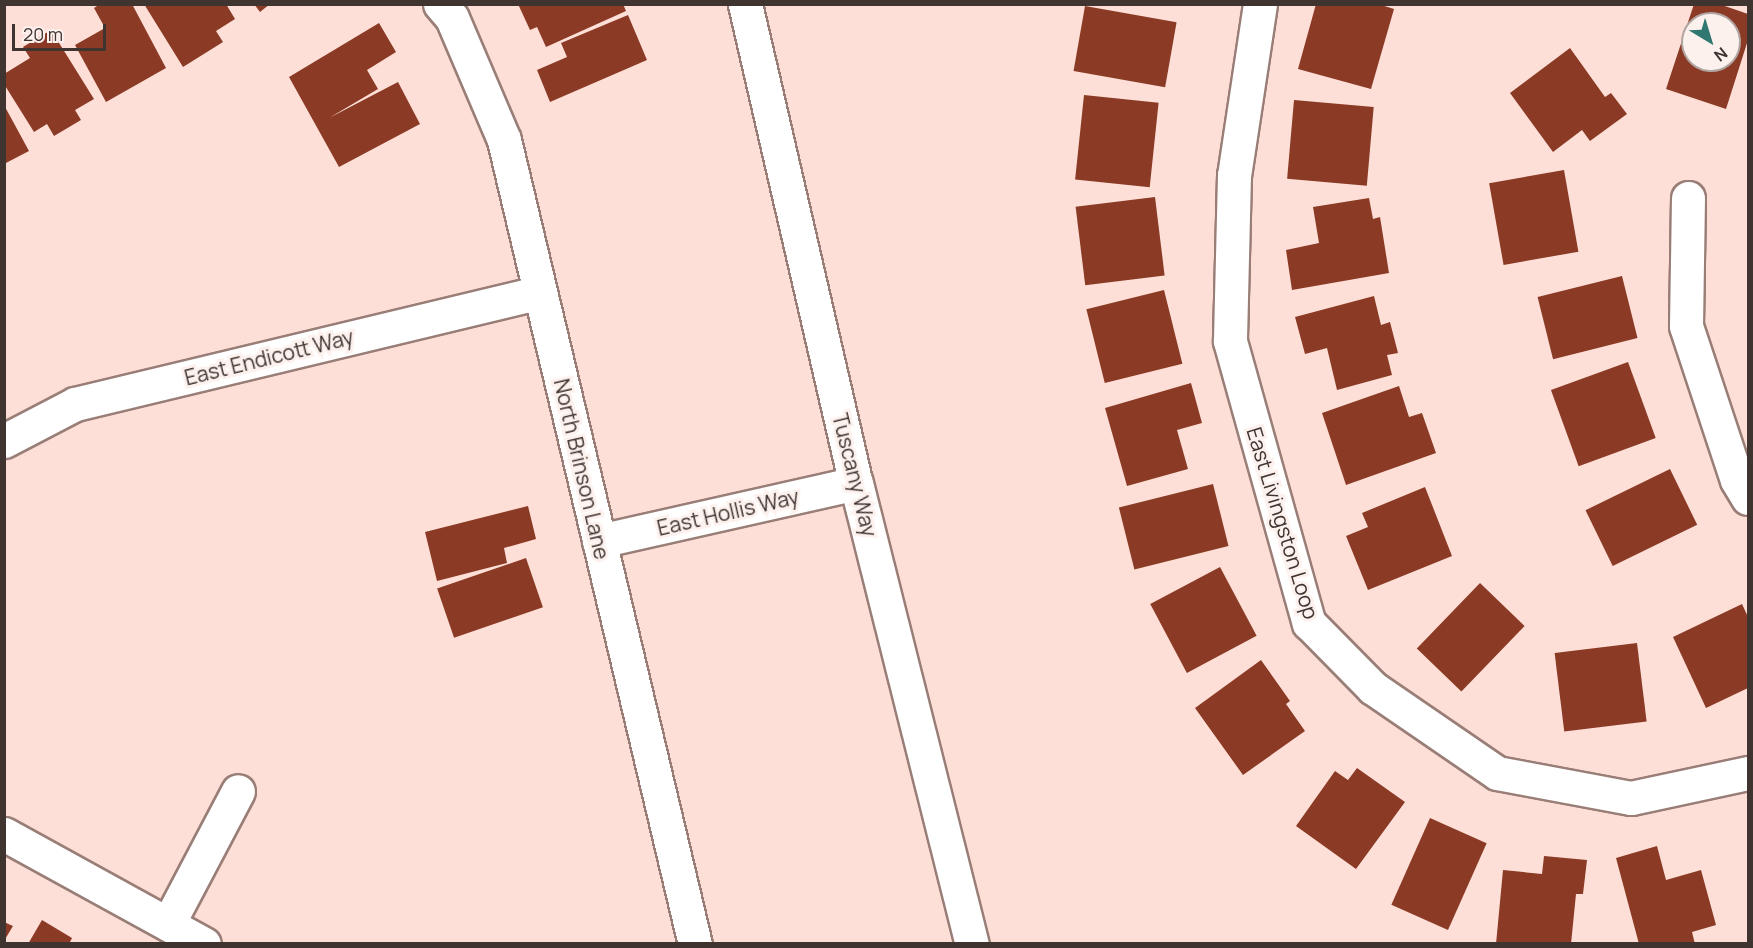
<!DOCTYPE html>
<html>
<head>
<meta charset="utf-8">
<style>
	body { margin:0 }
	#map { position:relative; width:1753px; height:948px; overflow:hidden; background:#fddfd7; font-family:Manrope,sans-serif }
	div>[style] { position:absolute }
	.building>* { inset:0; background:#8b3b25; transform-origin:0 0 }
	.roads { filter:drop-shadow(2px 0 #997e77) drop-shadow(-2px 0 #997e77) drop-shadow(0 2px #997e77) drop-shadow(0 -2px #997e77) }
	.minor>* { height:33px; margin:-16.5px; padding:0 16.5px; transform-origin:16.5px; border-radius:16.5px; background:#fff }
	.tertiary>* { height:33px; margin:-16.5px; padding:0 16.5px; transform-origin:16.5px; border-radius:16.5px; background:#fff }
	span { translate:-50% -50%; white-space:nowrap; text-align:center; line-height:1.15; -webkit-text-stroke:6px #fdf1ee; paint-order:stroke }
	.street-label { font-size:21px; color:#403431 }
	.frame { position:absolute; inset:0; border:6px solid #403431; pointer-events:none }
	.north { position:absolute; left:1681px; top:12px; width:60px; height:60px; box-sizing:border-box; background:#fdf1ee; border:2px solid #b1a5a2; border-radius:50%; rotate:142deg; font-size:16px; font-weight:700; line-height:24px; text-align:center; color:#403431 }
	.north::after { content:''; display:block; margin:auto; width:21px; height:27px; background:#2f7770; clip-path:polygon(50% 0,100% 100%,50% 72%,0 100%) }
	.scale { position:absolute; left:12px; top:24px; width:94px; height:27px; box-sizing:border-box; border:3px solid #403431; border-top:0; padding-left:8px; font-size:18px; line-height:21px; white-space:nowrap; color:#403431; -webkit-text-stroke:4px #fdf1ee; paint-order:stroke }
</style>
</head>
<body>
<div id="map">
	<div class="building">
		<i style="clip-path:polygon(100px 4px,132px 4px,166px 68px,106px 102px,75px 45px,105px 28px,94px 8px)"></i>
		<i style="clip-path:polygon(144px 4px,226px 4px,235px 19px,216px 31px,223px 42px,183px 67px)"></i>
		<i style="clip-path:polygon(254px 4px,270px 4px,260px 12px)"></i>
		<i style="clip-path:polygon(518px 4px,623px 4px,626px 11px,546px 47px,537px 27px,530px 30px)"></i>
		<i style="clip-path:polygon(1316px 4px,1378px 4px,1394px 9px,1371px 89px,1298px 69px)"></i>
		<i style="clip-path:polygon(evenodd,1694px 4px,1719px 4px,1748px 14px,1748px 40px,1726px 109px,1666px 89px,1694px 4px,1693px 24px,1729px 24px,1729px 60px,1693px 60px,1693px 24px)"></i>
		<i style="left:1085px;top:6px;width:93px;height:66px;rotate:10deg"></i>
		<i style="clip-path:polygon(628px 15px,647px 60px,550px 102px,537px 70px,567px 57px,561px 43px)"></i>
		<i style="clip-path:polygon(379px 23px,396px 52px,367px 70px,378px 89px,329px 118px,398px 82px,420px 124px,339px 167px,289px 77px)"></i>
		<i style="clip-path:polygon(51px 30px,94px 99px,75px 110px,81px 120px,54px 136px,47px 124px,34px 132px,4px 84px,4px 74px,30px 58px,23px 47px)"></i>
		<i style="clip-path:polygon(1570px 48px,1605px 97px,1611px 93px,1627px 114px,1590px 141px,1582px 130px,1553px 152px,1510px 93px)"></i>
		<i style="left:1084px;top:95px;width:75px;height:85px;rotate:6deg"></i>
		<i style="left:1294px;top:100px;width:80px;height:79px;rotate:5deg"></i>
		<i style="clip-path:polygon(4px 105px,29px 151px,4px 164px)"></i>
		<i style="left:1564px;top:170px;width:83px;height:76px;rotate:80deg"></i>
		<i style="left:1155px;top:197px;width:79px;height:80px;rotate:83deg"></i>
		<i style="clip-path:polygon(1369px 198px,1373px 219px,1380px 217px,1389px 273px,1292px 290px,1286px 250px,1319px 243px,1313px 207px)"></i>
		<i style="left:1622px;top:276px;width:64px;height:87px;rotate:76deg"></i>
		<i style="left:1164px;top:290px;width:76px;height:80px;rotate:76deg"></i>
		<i style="clip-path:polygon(1374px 296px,1381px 325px,1390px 322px,1398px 353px,1387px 355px,1392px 375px,1337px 390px,1327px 348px,1305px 354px,1295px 317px)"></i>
		<i style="left:1628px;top:362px;width:81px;height:82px;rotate:70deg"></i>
		<i style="clip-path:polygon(1191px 383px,1202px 423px,1177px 430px,1188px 469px,1127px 486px,1105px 408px)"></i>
		<i style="clip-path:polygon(1399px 386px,1409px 417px,1422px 413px,1436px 453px,1346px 485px,1322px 413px)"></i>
		<i style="left:1670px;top:469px;width:62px;height:94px;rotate:64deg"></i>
		<i style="left:1213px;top:484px;width:64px;height:97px;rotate:76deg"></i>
		<i style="clip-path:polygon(1425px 487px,1452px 556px,1368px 590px,1346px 536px,1368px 527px,1362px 513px)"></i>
		<i style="clip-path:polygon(528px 506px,536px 539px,504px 548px,507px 563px,437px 581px,425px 532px)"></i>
		<i style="left:526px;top:558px;width:52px;height:94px;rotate:71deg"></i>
		<i style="left:1220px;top:567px;width:78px;height:79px;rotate:62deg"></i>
		<i style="left:1480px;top:583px;width:62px;height:91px;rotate:44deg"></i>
		<i style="clip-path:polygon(1742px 604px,1748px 617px,1748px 688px,1706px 708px,1673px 637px)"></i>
		<i style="left:1637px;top:643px;width:79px;height:83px;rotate:83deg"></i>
		<i style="clip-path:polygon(1261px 660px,1290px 701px,1286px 704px,1305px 731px,1243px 775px,1195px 708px)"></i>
		<i style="clip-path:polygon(1357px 768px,1405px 802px,1356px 869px,1296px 826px,1335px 771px,1348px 780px)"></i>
		<i style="left:1430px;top:818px;width:62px;height:95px;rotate:24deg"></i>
		<i style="clip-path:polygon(1657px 846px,1666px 880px,1701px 870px,1716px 925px,1692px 932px,1695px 944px,1639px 944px,1616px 858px)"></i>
		<i style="clip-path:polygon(1544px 856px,1587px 860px,1583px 894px,1576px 894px,1571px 944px,1496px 944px,1503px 870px,1542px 874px)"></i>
		<i style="clip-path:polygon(42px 920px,72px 938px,69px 944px,28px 944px)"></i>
		<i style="clip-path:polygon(4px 922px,13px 926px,4px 941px)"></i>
	</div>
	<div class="roads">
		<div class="minor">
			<i style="left:440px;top:4px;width:18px;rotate:49deg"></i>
			<i style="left:452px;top:18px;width:133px;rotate:66.9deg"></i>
			<i style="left:504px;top:140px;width:826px;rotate:76.64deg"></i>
			<i style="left:1260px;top:4px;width:173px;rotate:98.6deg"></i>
			<i style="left:1234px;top:175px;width:166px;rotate:91.4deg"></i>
			<i style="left:1230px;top:341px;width:293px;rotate:74.4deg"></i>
			<i style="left:1309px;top:623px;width:91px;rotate:45.4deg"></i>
			<i style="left:1373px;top:688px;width:150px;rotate:34.4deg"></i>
			<i style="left:1497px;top:773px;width:136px;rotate:10.6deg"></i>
			<i style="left:1631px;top:798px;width:120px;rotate:-12.1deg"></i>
			<i style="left:1688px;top:198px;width:128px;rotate:90.9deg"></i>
			<i style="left:1686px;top:326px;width:162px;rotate:71.7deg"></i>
			<i style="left:1737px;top:480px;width:21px;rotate:59deg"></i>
			<i style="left:4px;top:441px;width:80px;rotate:-27.5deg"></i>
			<i style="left:75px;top:404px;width:478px;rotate:-13.5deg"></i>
			<i style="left:599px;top:541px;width:263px;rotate:-12.7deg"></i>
			<i style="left:4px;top:834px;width:228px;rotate:28.8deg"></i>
			<i style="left:168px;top:924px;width:150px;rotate:-62.2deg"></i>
		</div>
		<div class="tertiary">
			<i style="left:745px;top:4px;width:492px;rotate:77deg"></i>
			<i style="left:856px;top:483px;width:475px;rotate:75.9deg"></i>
		</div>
	</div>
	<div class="street-label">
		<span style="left:269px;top:357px;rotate:-14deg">East Endicott Way</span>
		<span style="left:582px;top:469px;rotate:77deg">North Brinson Lane</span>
		<span style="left:855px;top:475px;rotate:76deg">Tuscany Way</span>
		<span style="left:728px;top:512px;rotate:-13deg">East Hollis Way</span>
		<span style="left:1283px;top:523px;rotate:73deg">East Livingston Loop</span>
	</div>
	<div class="frame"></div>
	<div class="north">N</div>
	<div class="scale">20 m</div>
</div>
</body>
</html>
